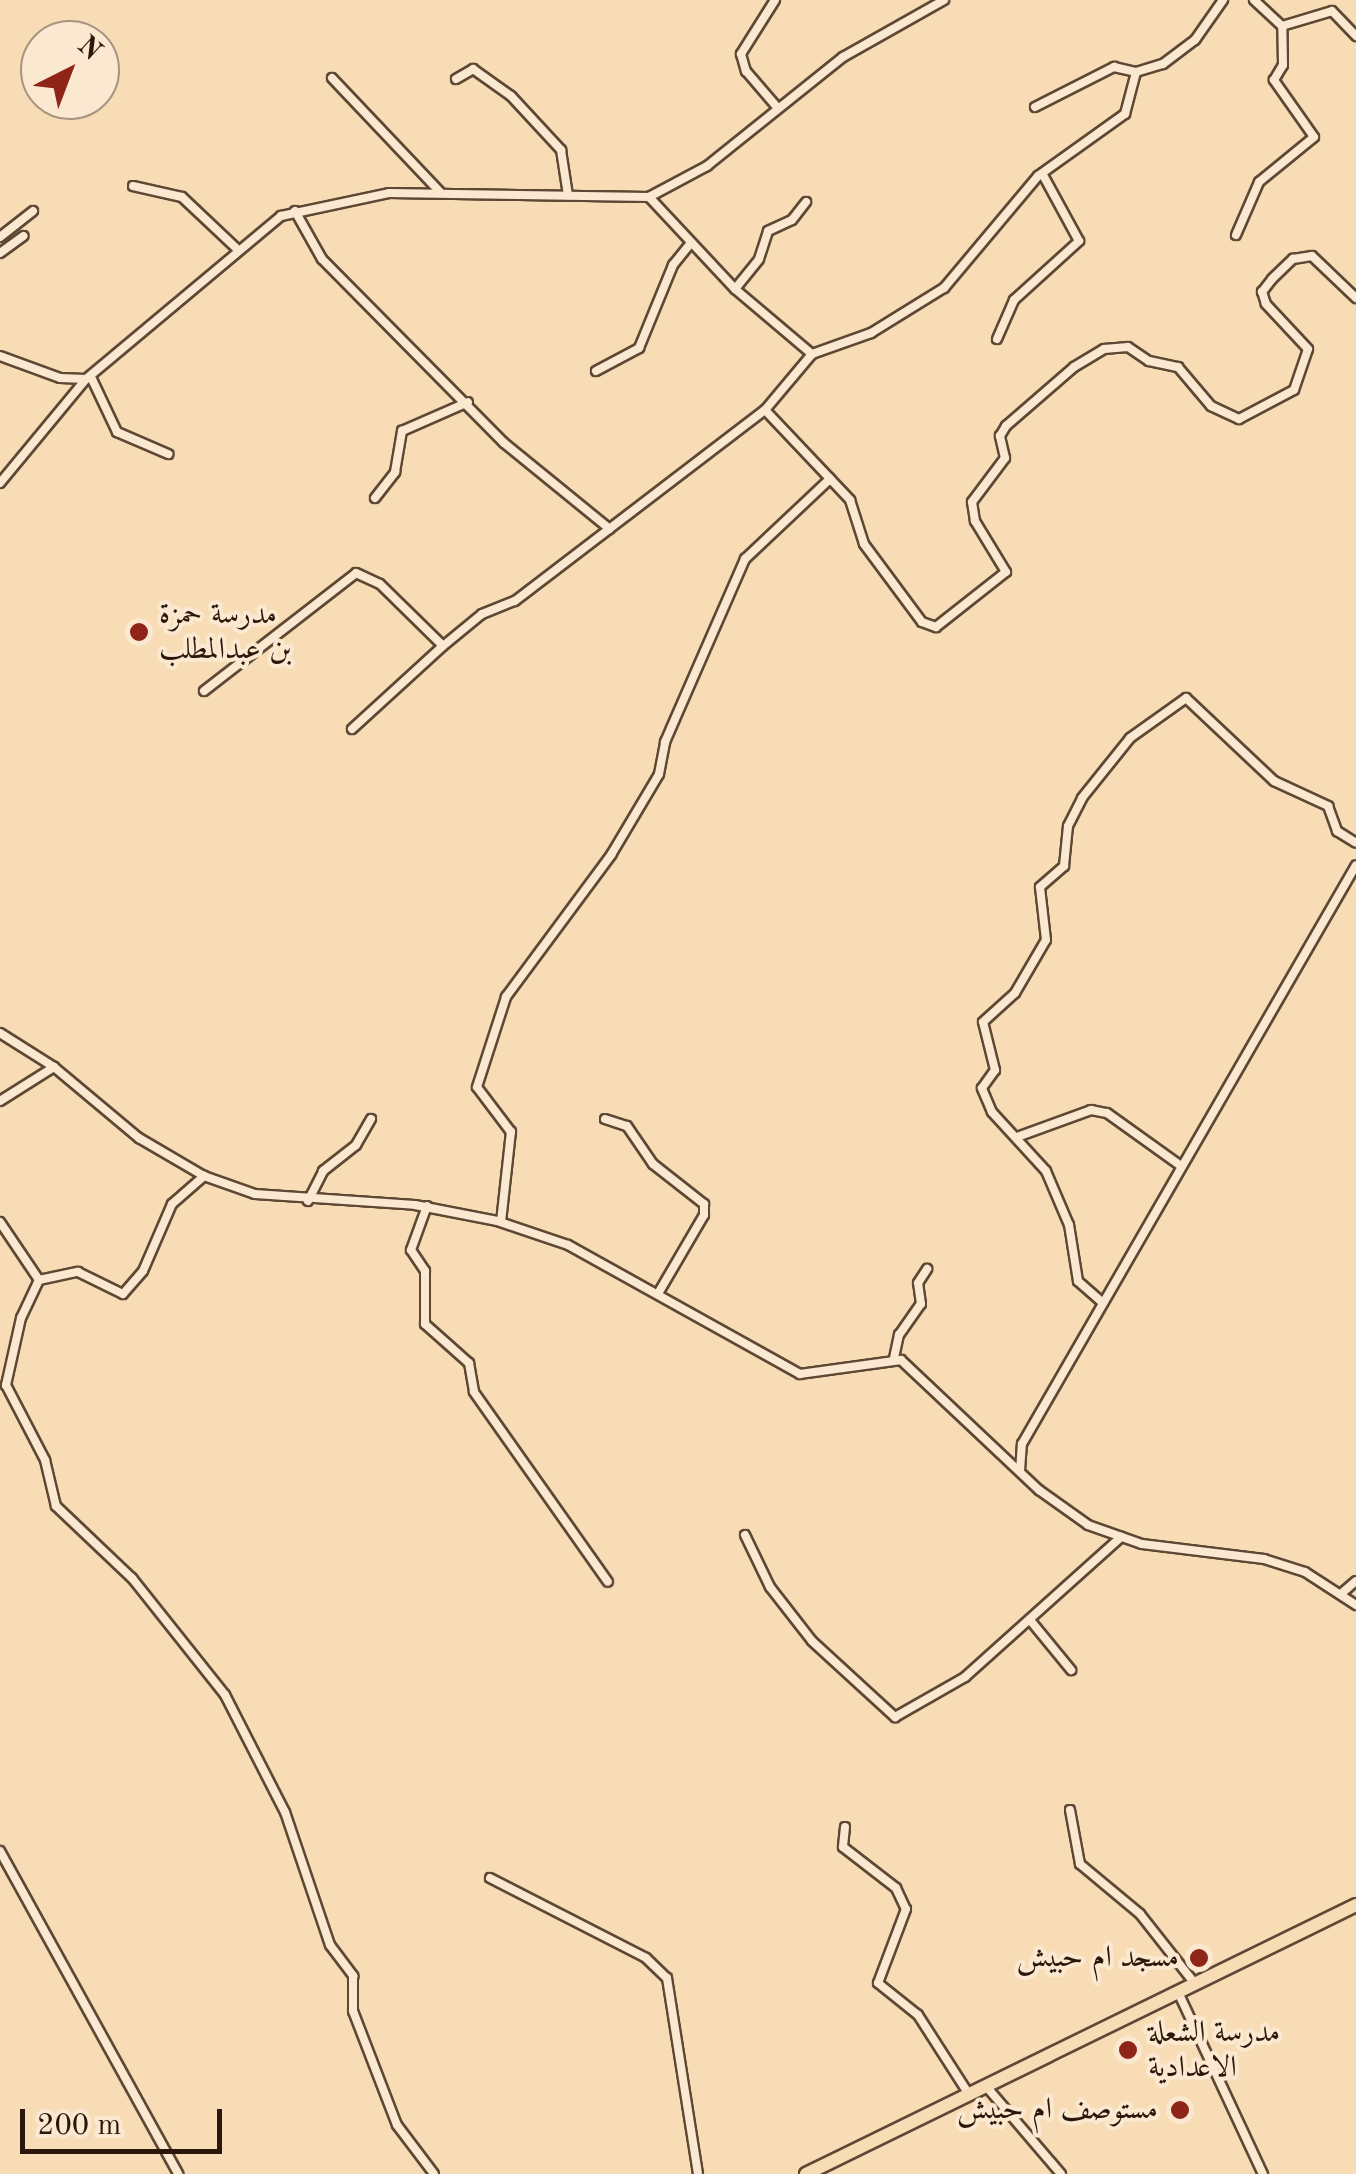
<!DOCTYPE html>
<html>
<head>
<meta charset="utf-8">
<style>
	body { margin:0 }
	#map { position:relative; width:1356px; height:2174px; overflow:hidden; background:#f7dcb6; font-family:"Old Standard TT",Amiri,serif }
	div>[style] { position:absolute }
	.roads { filter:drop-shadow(2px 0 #5e4834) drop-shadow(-2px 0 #5e4834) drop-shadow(0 2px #5e4834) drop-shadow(0 -2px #5e4834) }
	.minor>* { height:8px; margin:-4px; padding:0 4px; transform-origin:4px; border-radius:4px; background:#fae8d0 }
	.trunk>* { height:12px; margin:-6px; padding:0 6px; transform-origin:6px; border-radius:6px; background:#f7dcb6 }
	.dots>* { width:28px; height:28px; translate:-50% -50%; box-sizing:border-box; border:5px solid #fae8d0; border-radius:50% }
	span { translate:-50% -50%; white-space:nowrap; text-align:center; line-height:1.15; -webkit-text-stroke:8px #fae8d0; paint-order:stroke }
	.poi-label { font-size:30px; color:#2b1709 }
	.left { translate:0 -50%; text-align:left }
	.right { translate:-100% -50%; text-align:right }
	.north { position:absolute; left:20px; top:20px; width:100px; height:100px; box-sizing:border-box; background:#fae8d0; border:2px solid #a79480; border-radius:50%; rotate:42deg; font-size:28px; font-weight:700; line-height:40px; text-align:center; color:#2b1709 }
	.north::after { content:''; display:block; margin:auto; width:35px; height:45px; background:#8f2418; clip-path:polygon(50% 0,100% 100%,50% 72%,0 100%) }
	.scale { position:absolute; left:20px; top:2109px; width:202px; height:45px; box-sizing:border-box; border:5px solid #2b1709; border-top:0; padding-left:12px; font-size:30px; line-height:35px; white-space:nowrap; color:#2b1709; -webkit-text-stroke:8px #fae8d0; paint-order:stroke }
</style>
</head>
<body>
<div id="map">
	<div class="roads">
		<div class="minor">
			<i style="left:775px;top:0;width:64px;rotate:122.2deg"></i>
			<i style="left:741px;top:54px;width:18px;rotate:74deg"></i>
			<i style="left:746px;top:71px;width:46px;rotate:49.4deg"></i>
			<i style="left:1254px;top:0;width:38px;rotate:43deg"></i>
			<i style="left:1282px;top:26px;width:52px;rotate:-16.7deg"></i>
			<i style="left:1332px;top:11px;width:35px;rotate:46deg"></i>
			<i style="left:332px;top:78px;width:157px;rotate:46.5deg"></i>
			<i style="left:456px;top:79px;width:20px;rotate:-30deg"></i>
			<i style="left:473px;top:69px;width:47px;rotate:35.4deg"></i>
			<i style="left:511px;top:96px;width:74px;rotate:47.2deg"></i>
			<i style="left:561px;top:150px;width:46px;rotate:81.2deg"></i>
			<i style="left:1035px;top:107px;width:89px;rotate:-26.9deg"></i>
			<i style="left:1114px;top:67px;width:23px;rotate:13deg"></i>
			<i style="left:1136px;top:72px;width:28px;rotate:-17deg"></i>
			<i style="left:1163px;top:64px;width:40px;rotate:-37deg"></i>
			<i style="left:1195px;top:40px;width:49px;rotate:-55deg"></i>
			<i style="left:133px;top:186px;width:50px;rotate:12.7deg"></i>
			<i style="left:182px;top:197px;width:76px;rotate:43.4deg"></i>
			<i style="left:649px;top:197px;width:126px;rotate:46.9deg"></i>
			<i style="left:735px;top:289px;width:101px;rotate:40.2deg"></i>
			<i style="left:295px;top:211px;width:55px;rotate:60.6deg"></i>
			<i style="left:322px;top:259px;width:259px;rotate:45.3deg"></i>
			<i style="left:504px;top:443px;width:136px;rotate:39.1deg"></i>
			<i style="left:1236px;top:235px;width:58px;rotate:-66.5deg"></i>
			<i style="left:1259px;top:182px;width:71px;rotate:-39.3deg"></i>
			<i style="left:1314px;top:137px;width:70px;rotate:-125.1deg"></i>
			<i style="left:1274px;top:80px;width:17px;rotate:-59deg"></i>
			<i style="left:1283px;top:65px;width:39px;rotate:-91deg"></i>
			<i style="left:0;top:237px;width:42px;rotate:-38.2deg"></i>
			<i style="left:0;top:253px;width:29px;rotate:-36deg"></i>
			<i style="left:735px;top:289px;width:38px;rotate:-51deg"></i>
			<i style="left:759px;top:259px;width:29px;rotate:-72deg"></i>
			<i style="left:768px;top:231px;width:26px;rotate:-25deg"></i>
			<i style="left:792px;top:220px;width:23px;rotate:-52deg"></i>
			<i style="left:997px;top:339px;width:43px;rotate:-66.4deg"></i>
			<i style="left:1014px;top:300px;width:88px;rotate:-42.2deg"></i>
			<i style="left:1079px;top:241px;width:77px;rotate:-118.6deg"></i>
			<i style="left:0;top:356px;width:64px;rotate:20.1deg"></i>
			<i style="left:60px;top:378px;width:26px;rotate:2deg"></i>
			<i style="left:596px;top:371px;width:49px;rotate:-28.1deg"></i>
			<i style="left:639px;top:348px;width:90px;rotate:-67.7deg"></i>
			<i style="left:673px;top:265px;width:28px;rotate:-51deg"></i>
			<i style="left:91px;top:377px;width:61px;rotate:64.7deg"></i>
			<i style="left:117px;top:432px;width:56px;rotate:23.3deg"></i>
			<i style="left:765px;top:410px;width:124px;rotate:46.6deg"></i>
			<i style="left:850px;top:500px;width:46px;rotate:72.3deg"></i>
			<i style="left:864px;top:544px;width:97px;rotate:53.4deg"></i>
			<i style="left:922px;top:622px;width:15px;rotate:20deg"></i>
			<i style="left:936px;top:627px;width:89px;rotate:-38.2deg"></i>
			<i style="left:1006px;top:572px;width:60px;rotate:-121.3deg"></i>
			<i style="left:975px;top:521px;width:19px;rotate:-99deg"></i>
			<i style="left:972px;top:502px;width:55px;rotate:-53.1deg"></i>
			<i style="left:1005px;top:458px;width:23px;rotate:-103deg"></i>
			<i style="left:1000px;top:436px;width:12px;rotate:-59deg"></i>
			<i style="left:1006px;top:426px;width:90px;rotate:-40.9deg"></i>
			<i style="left:1074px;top:367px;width:35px;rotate:-31deg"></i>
			<i style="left:1104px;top:349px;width:24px;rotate:-5deg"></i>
			<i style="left:1128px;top:347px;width:25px;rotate:34deg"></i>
			<i style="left:1149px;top:361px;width:30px;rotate:12deg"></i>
			<i style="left:1178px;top:367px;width:51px;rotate:49.8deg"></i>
			<i style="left:1211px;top:406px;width:31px;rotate:25deg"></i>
			<i style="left:1239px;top:419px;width:62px;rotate:-27.8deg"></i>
			<i style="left:1294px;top:390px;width:43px;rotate:-71.1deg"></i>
			<i style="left:1308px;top:349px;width:62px;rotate:-133deg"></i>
			<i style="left:1266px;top:304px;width:13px;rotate:-108deg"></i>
			<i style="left:1262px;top:292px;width:16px;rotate:-52deg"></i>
			<i style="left:1272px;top:279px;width:29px;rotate:-44deg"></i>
			<i style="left:1293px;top:259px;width:19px;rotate:-9deg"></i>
			<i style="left:1312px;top:256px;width:61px;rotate:43.7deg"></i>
			<i style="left:0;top:483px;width:135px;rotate:-50.4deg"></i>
			<i style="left:86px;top:379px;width:254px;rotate:-39.9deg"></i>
			<i style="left:281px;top:216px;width:110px;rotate:-12deg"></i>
			<i style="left:389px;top:193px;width:260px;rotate:0.9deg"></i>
			<i style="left:649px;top:197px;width:66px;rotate:-28.1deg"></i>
			<i style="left:707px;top:166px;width:174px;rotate:-38.7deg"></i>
			<i style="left:843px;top:57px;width:116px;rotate:-29.4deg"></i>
			<i style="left:375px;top:498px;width:33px;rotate:-52deg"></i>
			<i style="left:395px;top:472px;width:42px;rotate:-80.3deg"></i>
			<i style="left:402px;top:431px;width:72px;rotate:-23.7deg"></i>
			<i style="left:204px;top:691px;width:192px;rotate:-37.8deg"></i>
			<i style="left:356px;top:573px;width:26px;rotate:25deg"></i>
			<i style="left:380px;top:584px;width:88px;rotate:44.5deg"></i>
			<i style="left:443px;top:646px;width:50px;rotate:-39.4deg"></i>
			<i style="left:482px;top:614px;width:35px;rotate:-22deg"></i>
			<i style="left:515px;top:601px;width:315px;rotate:-37.4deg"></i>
			<i style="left:765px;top:410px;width:73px;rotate:-50deg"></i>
			<i style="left:812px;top:354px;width:63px;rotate:-19.6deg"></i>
			<i style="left:871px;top:333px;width:86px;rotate:-31.7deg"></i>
			<i style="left:944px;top:288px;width:146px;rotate:-50deg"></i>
			<i style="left:1038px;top:176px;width:107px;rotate:-35.5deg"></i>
			<i style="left:1125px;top:114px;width:43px;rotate:-75.3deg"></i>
			<i style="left:352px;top:729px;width:123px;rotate:-42.4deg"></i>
			<i style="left:0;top:1033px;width:64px;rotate:32.2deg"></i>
			<i style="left:54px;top:1067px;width:111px;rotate:39.9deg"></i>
			<i style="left:139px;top:1138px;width:75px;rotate:30.3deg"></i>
			<i style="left:204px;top:1176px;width:54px;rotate:19.4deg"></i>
			<i style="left:255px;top:1194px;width:160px;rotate:3.9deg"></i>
			<i style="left:415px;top:1205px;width:84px;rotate:11deg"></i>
			<i style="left:497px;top:1221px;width:75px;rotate:18.7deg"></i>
			<i style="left:568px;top:1245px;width:265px;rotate:29.1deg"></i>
			<i style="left:800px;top:1374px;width:102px;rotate:-7.9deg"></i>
			<i style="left:901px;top:1360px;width:190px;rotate:43.3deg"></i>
			<i style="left:1039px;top:1490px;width:60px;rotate:35.5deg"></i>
			<i style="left:1088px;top:1525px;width:57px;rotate:19.4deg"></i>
			<i style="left:1142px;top:1544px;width:123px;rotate:7deg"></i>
			<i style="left:1264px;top:1559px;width:43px;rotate:17.6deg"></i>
			<i style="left:1305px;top:1572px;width:61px;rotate:32.9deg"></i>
			<i style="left:0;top:1101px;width:64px;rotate:-32.2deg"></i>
			<i style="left:605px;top:1119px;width:23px;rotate:18deg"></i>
			<i style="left:627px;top:1126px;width:46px;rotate:55.6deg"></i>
			<i style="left:653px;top:1164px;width:65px;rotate:38.1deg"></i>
			<i style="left:704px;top:1204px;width:11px;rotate:90deg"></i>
			<i style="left:704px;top:1215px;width:89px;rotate:120.3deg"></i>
			<i style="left:1017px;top:1137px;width:79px;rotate:-20deg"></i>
			<i style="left:1091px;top:1110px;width:16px;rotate:11deg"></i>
			<i style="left:1107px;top:1113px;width:91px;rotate:35.6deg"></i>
			<i style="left:308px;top:1201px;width:34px;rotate:-63deg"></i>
			<i style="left:323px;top:1171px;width:42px;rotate:-38.2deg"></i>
			<i style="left:356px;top:1145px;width:30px;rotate:-60deg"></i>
			<i style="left:427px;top:1206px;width:47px;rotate:110deg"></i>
			<i style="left:411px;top:1250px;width:25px;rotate:56deg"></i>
			<i style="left:425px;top:1271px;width:53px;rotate:90deg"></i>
			<i style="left:425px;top:1324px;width:59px;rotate:41.6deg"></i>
			<i style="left:469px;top:1363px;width:29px;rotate:80deg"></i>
			<i style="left:474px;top:1392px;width:232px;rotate:54.8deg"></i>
			<i style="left:0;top:1222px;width:70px;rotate:56.1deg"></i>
			<i style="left:39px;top:1280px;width:40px;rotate:-12deg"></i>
			<i style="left:78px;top:1272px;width:50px;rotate:26.1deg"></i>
			<i style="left:123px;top:1294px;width:30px;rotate:-49deg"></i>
			<i style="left:143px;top:1271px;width:73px;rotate:-66.6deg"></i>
			<i style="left:172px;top:1204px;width:43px;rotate:-41.2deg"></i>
			<i style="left:501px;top:1222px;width:91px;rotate:-83.7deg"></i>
			<i style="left:511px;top:1132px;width:56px;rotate:-127.1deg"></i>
			<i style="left:477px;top:1087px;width:95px;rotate:-72.1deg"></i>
			<i style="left:506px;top:997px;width:177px;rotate:-53.5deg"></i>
			<i style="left:611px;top:855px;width:94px;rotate:-59.3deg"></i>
			<i style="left:659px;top:774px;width:33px;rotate:-79deg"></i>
			<i style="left:665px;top:742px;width:200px;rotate:-66.4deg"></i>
			<i style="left:745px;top:559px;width:117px;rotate:-43.3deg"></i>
			<i style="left:39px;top:1280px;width:42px;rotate:115.3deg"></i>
			<i style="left:21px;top:1318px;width:69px;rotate:102.6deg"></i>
			<i style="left:6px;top:1385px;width:85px;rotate:62.5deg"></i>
			<i style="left:45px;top:1460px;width:47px;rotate:76.6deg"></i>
			<i style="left:56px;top:1506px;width:105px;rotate:43.5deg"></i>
			<i style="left:132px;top:1578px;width:149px;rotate:51.5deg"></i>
			<i style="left:225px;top:1695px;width:131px;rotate:62.9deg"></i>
			<i style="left:285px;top:1812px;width:140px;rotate:71.3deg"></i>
			<i style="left:330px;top:1945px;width:39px;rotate:53deg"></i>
			<i style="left:353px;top:1976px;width:35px;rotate:90deg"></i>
			<i style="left:353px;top:2011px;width:122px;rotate:68.9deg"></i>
			<i style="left:397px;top:2125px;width:61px;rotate:52.9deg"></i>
			<i style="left:1103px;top:1303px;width:33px;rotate:-139deg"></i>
			<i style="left:1078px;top:1281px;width:57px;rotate:-99.1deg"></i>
			<i style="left:1069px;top:1225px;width:59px;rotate:-113.1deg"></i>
			<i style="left:1046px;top:1171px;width:80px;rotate:-132.5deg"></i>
			<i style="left:992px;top:1112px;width:26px;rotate:-113deg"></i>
			<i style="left:982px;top:1088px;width:22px;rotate:-54deg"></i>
			<i style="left:995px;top:1070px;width:49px;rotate:-104deg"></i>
			<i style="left:983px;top:1022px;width:43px;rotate:-42.2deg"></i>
			<i style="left:1015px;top:993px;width:61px;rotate:-59.7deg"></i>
			<i style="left:1046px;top:940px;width:53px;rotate:-96.5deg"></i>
			<i style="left:1040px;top:887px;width:32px;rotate:-41deg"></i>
			<i style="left:1064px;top:866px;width:40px;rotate:-84.3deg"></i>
			<i style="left:1068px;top:826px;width:31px;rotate:-63deg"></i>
			<i style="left:1082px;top:798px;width:77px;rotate:-51.3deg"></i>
			<i style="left:1130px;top:738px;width:69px;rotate:-35.5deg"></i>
			<i style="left:1186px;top:698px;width:121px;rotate:43.3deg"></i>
			<i style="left:1274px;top:781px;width:60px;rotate:24.8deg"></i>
			<i style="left:1328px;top:806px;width:27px;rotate:70deg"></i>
			<i style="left:1337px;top:831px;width:22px;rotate:32deg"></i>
			<i style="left:894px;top:1358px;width:24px;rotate:-78deg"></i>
			<i style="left:899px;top:1335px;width:38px;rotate:-55deg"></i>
			<i style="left:921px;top:1304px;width:21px;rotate:-98deg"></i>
			<i style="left:918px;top:1283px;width:17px;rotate:-57deg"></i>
			<i style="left:1020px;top:1471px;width:27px;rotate:-86deg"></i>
			<i style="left:1022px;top:1444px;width:668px;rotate:-60.02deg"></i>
			<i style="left:745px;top:1535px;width:58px;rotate:64.3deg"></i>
			<i style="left:770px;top:1587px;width:68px;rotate:52.1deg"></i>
			<i style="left:812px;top:1641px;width:113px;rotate:42.5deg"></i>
			<i style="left:895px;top:1717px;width:81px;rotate:-29.7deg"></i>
			<i style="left:965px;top:1677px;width:210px;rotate:-41.9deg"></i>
			<i style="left:1342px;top:1593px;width:18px;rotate:-41deg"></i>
			<i style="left:1030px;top:1620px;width:65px;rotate:50.6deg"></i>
			<i style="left:1070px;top:1810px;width:55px;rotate:79.5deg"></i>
			<i style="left:1080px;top:1864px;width:78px;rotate:39.8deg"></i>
			<i style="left:1140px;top:1914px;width:89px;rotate:51.8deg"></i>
			<i style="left:845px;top:1827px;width:20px;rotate:96deg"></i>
			<i style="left:843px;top:1847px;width:67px;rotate:37.7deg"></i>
			<i style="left:896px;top:1888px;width:23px;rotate:65deg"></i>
			<i style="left:906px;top:1909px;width:79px;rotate:110.7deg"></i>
			<i style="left:878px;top:1983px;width:51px;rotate:38.7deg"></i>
			<i style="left:918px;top:2015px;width:93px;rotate:57.3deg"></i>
			<i style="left:0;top:1851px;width:369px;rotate:61.1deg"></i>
			<i style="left:490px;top:1878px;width:175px;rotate:27.1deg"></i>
			<i style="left:646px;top:1958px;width:29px;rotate:44deg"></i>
			<i style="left:667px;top:1978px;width:198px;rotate:81deg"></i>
			<i style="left:1178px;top:1992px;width:201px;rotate:65deg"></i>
			<i style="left:985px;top:2085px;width:117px;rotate:49.5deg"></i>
		</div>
		<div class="trunk">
			<i style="left:806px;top:2174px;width:612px;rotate:-26.06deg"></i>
		</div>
	</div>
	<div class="dots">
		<i style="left:139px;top:632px;background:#8f2418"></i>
		<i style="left:1199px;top:1958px;background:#8f2418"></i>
		<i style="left:1128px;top:2050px;background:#8f2418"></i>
		<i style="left:1180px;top:2110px;background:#8f2418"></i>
	</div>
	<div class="poi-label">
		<span class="left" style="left:159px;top:632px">مدرسة حمزة<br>بن عبدالمطلب</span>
		<span class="right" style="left:1179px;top:1958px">مسجد ام حبيش</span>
		<span class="left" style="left:1148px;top:2050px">مدرسة الشعلة<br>الاعدادية</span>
		<span class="right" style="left:1158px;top:2110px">مستوصف ام حبيش</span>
	</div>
	<div class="north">N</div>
	<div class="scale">200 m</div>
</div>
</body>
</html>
